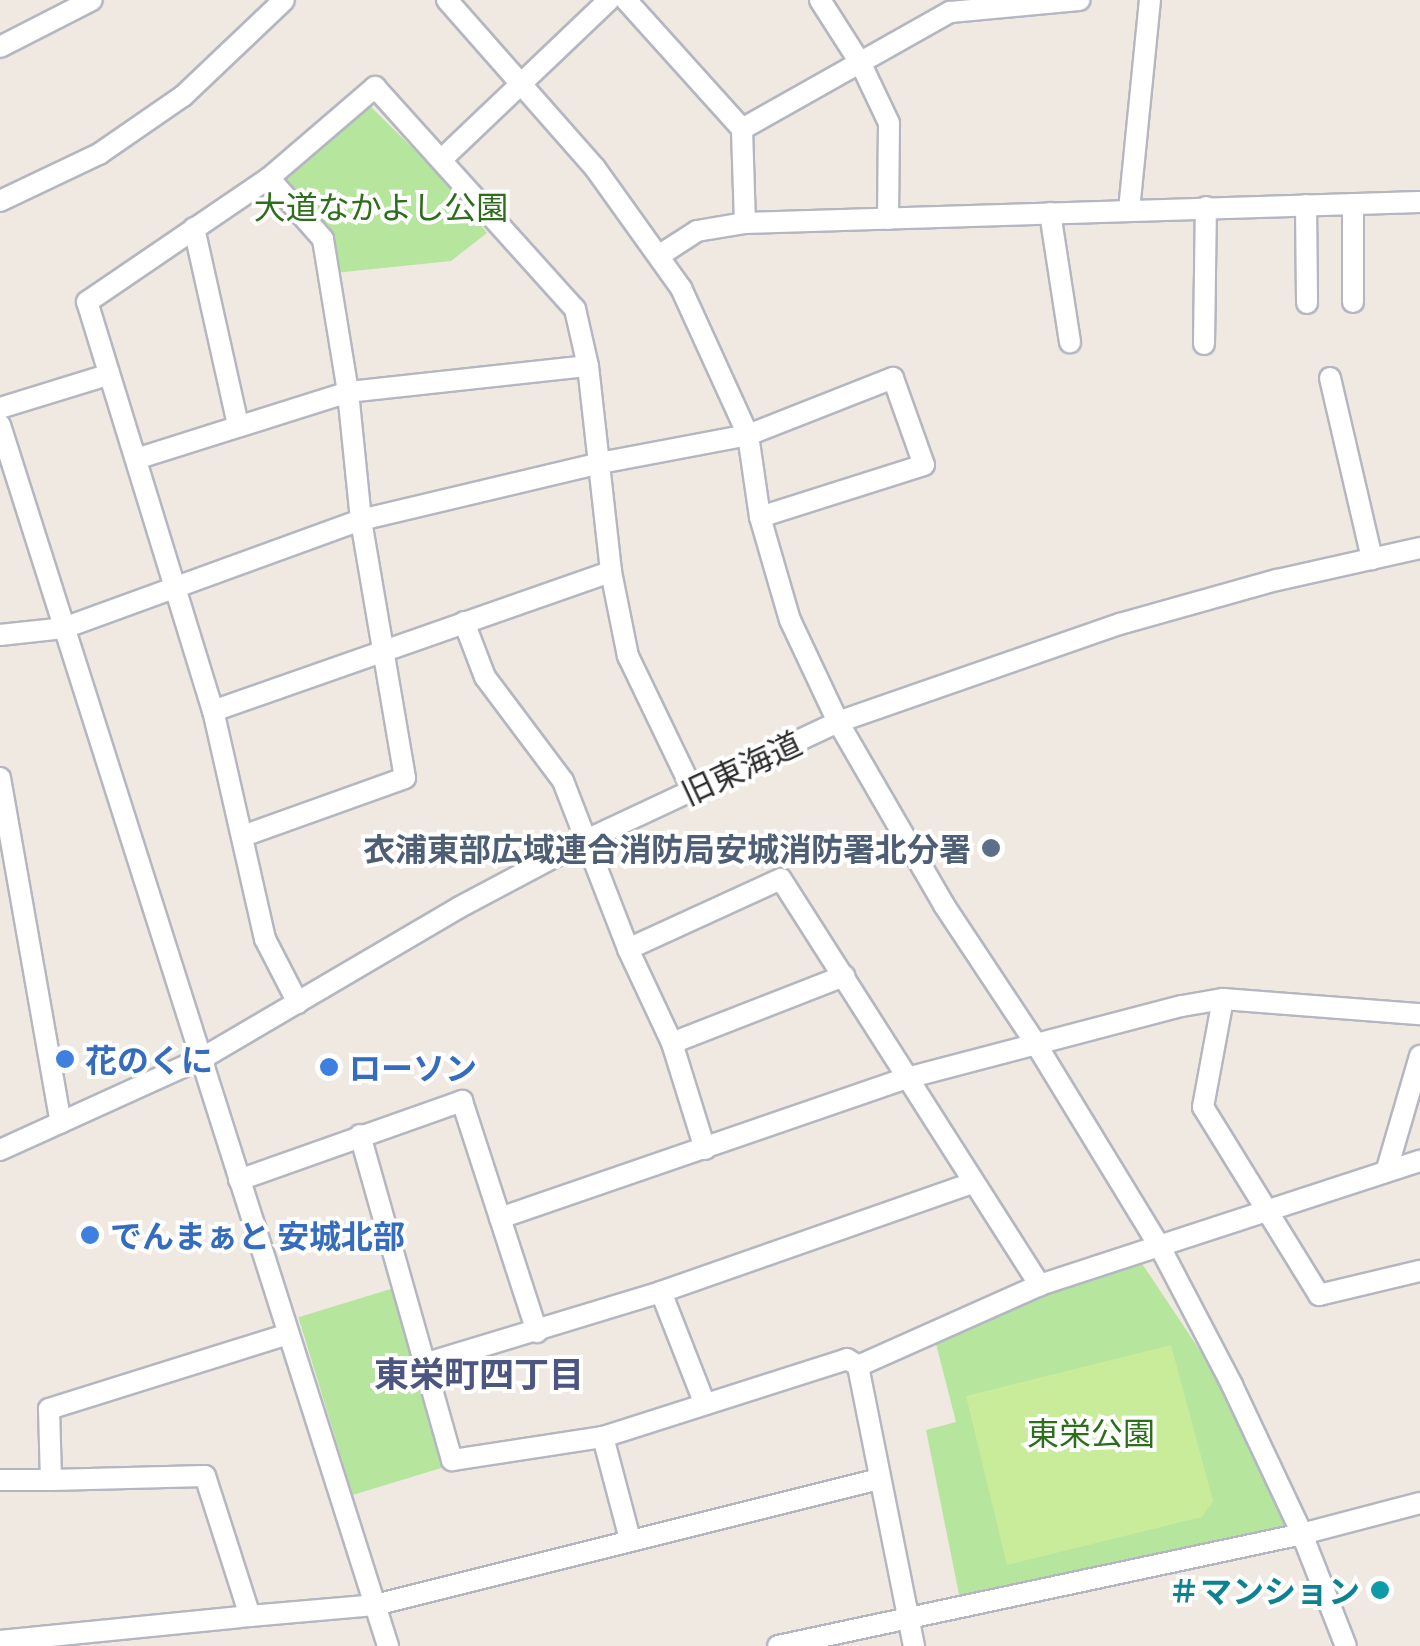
<!DOCTYPE html>
<html>
<head>
<meta charset="utf-8">
<style>
	body { margin:0 }
	#map { position:relative; width:1420px; height:1646px; overflow:hidden; background:#efe9e1; font-family:"Exo 2","Noto Sans JP",sans-serif }
	div>[style] { position:absolute }
	.green>* { inset:0; background:#b6e59e; transform-origin:0 0 }
	.pitch>* { inset:0; background:#c9ec9a }
	.roads { filter:drop-shadow(2px 0 #b4b7c1) drop-shadow(-2px 0 #b4b7c1) drop-shadow(0 2px #b4b7c1) drop-shadow(0 -2px #b4b7c1) }
	.minor>* { height:20px; margin:-10px; padding:0 10px; transform-origin:10px; border-radius:10px; background:#fff }
	.dots>* { width:28px; height:28px; translate:-50% -50%; box-sizing:border-box; border:5px solid #fff; border-radius:50% }
	span { translate:-50% -50%; white-space:nowrap; text-align:center; line-height:1.15; -webkit-text-stroke:8px #fff; paint-order:stroke }
	.park-label { font-size:32px; color:#2c6e1b }
	.street-label { font-size:32px; color:#2e2e2e }
	.service-label { font-size:32px; color:#4e5e75; font-weight:700 }
	.right { translate:-100% -50%; text-align:right }
	.shop-label { font-size:32px; color:#366cbe; font-weight:700 }
	.left { translate:0 -50%; text-align:left }
	.culture-label { font-size:32px; color:#0d838f; font-weight:700 }
	.neighbourhood-label { font-size:35px; color:#4d5680; font-weight:700 }
</style>
</head>
<body>
<div id="map">
	<div class="green">
		<i style="clip-path:polygon(367px 103px,446px 181px,487px 233px,451px 261px,334px 273px,328px 236px,279px 173px)"></i>
		<i style="clip-path:polygon(1141px 1262px,1227px 1391px,1294px 1528px,960px 1599px,926px 1430px,956px 1422px,935px 1340px,1039px 1291px)"></i>
		<i style="left:394px;top:1288px;width:186px;height:100px;rotate:73deg"></i>
	</div>
	<div class="pitch">
		<i style="clip-path:polygon(1171px 1345px,1213px 1501px,1202px 1517px,1007px 1565px,966px 1396px)"></i>
	</div>
	<div class="roads">
		<div class="minor">
			<i style="left:447px;top:0;width:224px;rotate:48.6deg"></i>
			<i style="left:595px;top:168px;width:148px;rotate:54.4deg"></i>
			<i style="left:681px;top:288px;width:162px;rotate:65.5deg"></i>
			<i style="left:748px;top:435px;width:83px;rotate:81.7deg"></i>
			<i style="left:760px;top:517px;width:107px;rotate:73.8deg"></i>
			<i style="left:790px;top:620px;width:113px;rotate:64.8deg"></i>
			<i style="left:838px;top:722px;width:211px;rotate:59.9deg"></i>
			<i style="left:944px;top:905px;width:167px;rotate:56.5deg"></i>
			<i style="left:1036px;top:1044px;width:238px;rotate:58.6deg"></i>
			<i style="left:1160px;top:1247px;width:156px;rotate:62.4deg"></i>
			<i style="left:1232px;top:1385px;width:165px;rotate:64.8deg"></i>
			<i style="left:1302px;top:1534px;width:120px;rotate:68.6deg"></i>
			<i style="left:626px;top:0;width:173px;rotate:48deg"></i>
			<i style="left:742px;top:129px;width:94px;rotate:88.2deg"></i>
			<i style="left:820px;top:0;width:76px;rotate:57.4deg"></i>
			<i style="left:861px;top:64px;width:65px;rotate:64.6deg"></i>
			<i style="left:889px;top:123px;width:96px;rotate:90.6deg"></i>
			<i style="left:0;top:47px;width:103px;rotate:-27.1deg"></i>
			<i style="left:742px;top:129px;width:239px;rotate:-29.4deg"></i>
			<i style="left:950px;top:12px;width:130px;rotate:-5.3deg"></i>
			<i style="left:442px;top:159px;width:231px;rotate:-43.6deg"></i>
			<i style="left:0;top:201px;width:110px;rotate:-25.4deg"></i>
			<i style="left:99px;top:154px;width:102px;rotate:-34.6deg"></i>
			<i style="left:183px;top:96px;width:139px;rotate:-43.5deg"></i>
			<i style="left:1306px;top:205px;width:98px;rotate:89.4deg"></i>
			<i style="left:1129px;top:210px;width:211px;rotate:-84.3deg"></i>
			<i style="left:1050px;top:213px;width:131px;rotate:81.2deg"></i>
			<i style="left:194px;top:228px;width:202px;rotate:77.4deg"></i>
			<i style="left:660px;top:255px;width:44px;rotate:-33deg"></i>
			<i style="left:697px;top:231px;width:49px;rotate:-9.5deg"></i>
			<i style="left:745px;top:223px;width:675px;rotate:-1.78deg"></i>
			<i style="left:1353px;top:302px;width:98px;rotate:-90deg"></i>
			<i style="left:1204px;top:344px;width:137px;rotate:-89.2deg"></i>
			<i style="left:1330px;top:378px;width:186px;rotate:76.9deg"></i>
			<i style="left:0;top:408px;width:112px;rotate:-17.1deg"></i>
			<i style="left:0;top:425px;width:1281px;rotate:72.37deg"></i>
			<i style="left:136px;top:459px;width:222px;rotate:-17.5deg"></i>
			<i style="left:348px;top:392px;width:241px;rotate:-6.2deg"></i>
			<i style="left:464px;top:622px;width:59px;rotate:69.1deg"></i>
			<i style="left:485px;top:677px;width:130px;rotate:53.1deg"></i>
			<i style="left:563px;top:781px;width:180px;rotate:68.8deg"></i>
			<i style="left:628px;top:949px;width:104px;rotate:64.9deg"></i>
			<i style="left:672px;top:1043px;width:111px;rotate:72.7deg"></i>
			<i style="left:0;top:635px;width:64px;rotate:-6.2deg"></i>
			<i style="left:64px;top:628px;width:316px;rotate:-20deg"></i>
			<i style="left:361px;top:520px;width:246px;rotate:-13.4deg"></i>
			<i style="left:600px;top:463px;width:151px;rotate:-10.7deg"></i>
			<i style="left:748px;top:435px;width:156px;rotate:-21.5deg"></i>
			<i style="left:893px;top:378px;width:92px;rotate:70.4deg"></i>
			<i style="left:924px;top:465px;width:172px;rotate:162.4deg"></i>
			<i style="left:213px;top:711px;width:422px;rotate:-19.3deg"></i>
			<i style="left:0;top:778px;width:350px;rotate:80deg"></i>
			<i style="left:243px;top:836px;width:172px;rotate:-19.7deg"></i>
			<i style="left:405px;top:778px;width:262px;rotate:-99.7deg"></i>
			<i style="left:361px;top:520px;width:129px;rotate:-95.8deg"></i>
			<i style="left:348px;top:392px;width:155px;rotate:-99.3deg"></i>
			<i style="left:323px;top:239px;width:81px;rotate:-131.5deg"></i>
			<i style="left:628px;top:949px;width:168px;rotate:-24.6deg"></i>
			<i style="left:781px;top:879px;width:482px;rotate:57.5deg"></i>
			<i style="left:1223px;top:999px;width:110px;rotate:100.5deg"></i>
			<i style="left:1203px;top:1107px;width:221px;rotate:58.3deg"></i>
			<i style="left:1319px;top:1295px;width:104px;rotate:-13.4deg"></i>
			<i style="left:298px;top:1003px;width:72px;rotate:-117.3deg"></i>
			<i style="left:265px;top:939px;width:234px;rotate:-102.8deg"></i>
			<i style="left:213px;top:711px;width:428px;rotate:-107.1deg"></i>
			<i style="left:87px;top:302px;width:220px;rotate:-34.3deg"></i>
			<i style="left:269px;top:178px;width:140px;rotate:-40.6deg"></i>
			<i style="left:375px;top:87px;width:299px;rotate:48deg"></i>
			<i style="left:575px;top:309px;width:58px;rotate:77.2deg"></i>
			<i style="left:588px;top:366px;width:207px;rotate:83.6deg"></i>
			<i style="left:611px;top:572px;width:86px;rotate:78.6deg"></i>
			<i style="left:628px;top:656px;width:148px;rotate:64.3deg"></i>
			<i style="left:672px;top:1043px;width:185px;rotate:-21.3deg"></i>
			<i style="left:360px;top:1135px;width:338px;rotate:74.2deg"></i>
			<i style="left:452px;top:1460px;width:153px;rotate:-8.7deg"></i>
			<i style="left:603px;top:1437px;width:256px;rotate:-17.7deg"></i>
			<i style="left:847px;top:1359px;width:13px;rotate:32deg"></i>
			<i style="left:0;top:1150px;width:221px;rotate:-24.4deg"></i>
			<i style="left:201px;top:1059px;width:300px;rotate:-30.4deg"></i>
			<i style="left:460px;top:907px;width:140px;rotate:-28deg"></i>
			<i style="left:584px;top:841px;width:280px;rotate:-25.1deg"></i>
			<i style="left:838px;top:722px;width:299px;rotate:-19.2deg"></i>
			<i style="left:1120px;top:624px;width:163px;rotate:-15.7deg"></i>
			<i style="left:1277px;top:580px;width:147px;rotate:-12.6deg"></i>
			<i style="left:1387px;top:1169px;width:118px;rotate:-73.7deg"></i>
			<i style="left:239px;top:1180px;width:237px;rotate:-19.5deg"></i>
			<i style="left:462px;top:1101px;width:243px;rotate:72deg"></i>
			<i style="left:500px;top:1218px;width:430px;rotate:-19deg"></i>
			<i style="left:907px;top:1078px;width:284px;rotate:-14.7deg"></i>
			<i style="left:1182px;top:1006px;width:42px;rotate:-9.7deg"></i>
			<i style="left:1223px;top:999px;width:198px;rotate:4.4deg"></i>
			<i style="left:661px;top:1292px;width:120px;rotate:68.6deg"></i>
			<i style="left:424px;top:1364px;width:248px;rotate:-16.9deg"></i>
			<i style="left:661px;top:1292px;width:330px;rotate:-19.3deg"></i>
			<i style="left:858px;top:1366px;width:199px;rotate:-24deg"></i>
			<i style="left:1040px;top:1285px;width:400px;rotate:-18.1deg"></i>
			<i style="left:858px;top:1366px;width:286px;rotate:78.7deg"></i>
			<i style="left:603px;top:1437px;width:106px;rotate:75.2deg"></i>
			<i style="left:0;top:1480px;width:51px"></i>
			<i style="left:250px;top:1616px;width:125px;rotate:-5deg"></i>
			<i style="left:375px;top:1605px;width:520px;rotate:-14.04deg"></i>
			<i style="left:0;top:1641px;width:251px;rotate:-5.7deg"></i>
			<i style="left:250px;top:1616px;width:147px;rotate:-107.8deg"></i>
			<i style="left:205px;top:1476px;width:154px;rotate:178.5deg"></i>
			<i style="left:51px;top:1480px;width:71px;rotate:-91.6deg"></i>
			<i style="left:49px;top:1409px;width:250px;rotate:-17.4deg"></i>
			<i style="left:778px;top:1646px;width:536px;rotate:-12.06deg"></i>
			<i style="left:1302px;top:1534px;width:122px;rotate:-14.7deg"></i>
		</div>
	</div>
	<div class="dots">
		<i style="left:991px;top:848px;background:#5c6f8a"></i>
		<i style="left:65px;top:1059px;background:#3f7fe0"></i>
		<i style="left:329px;top:1067px;background:#3f7fe0"></i>
		<i style="left:90px;top:1235px;background:#3f7fe0"></i>
		<i style="left:1380px;top:1590px;background:#0f9aa8"></i>
	</div>
	<div class="park-label">
		<span style="left:381px;top:206px">大道なかよし公園</span>
		<span style="left:1091px;top:1432px">東栄公園</span>
	</div>
	<div class="street-label">
		<span style="left:741px;top:767px;rotate:-25deg">旧東海道</span>
	</div>
	<div class="service-label">
		<span class="right" style="left:971px;top:848px">衣浦東部広域連合消防局安城消防署北分署</span>
	</div>
	<div class="shop-label">
		<span class="left" style="left:85px;top:1059px">花のくに</span>
		<span class="left" style="left:349px;top:1067px">ローソン</span>
		<span class="left" style="left:110px;top:1235px">でんまぁと 安城北部</span>
	</div>
	<div class="culture-label">
		<span class="right" style="left:1360px;top:1590px">＃マンション</span>
	</div>
	<div class="neighbourhood-label">
		<span style="left:479px;top:1373px">東栄町四丁目</span>
	</div>
</div>
</body>
</html>
